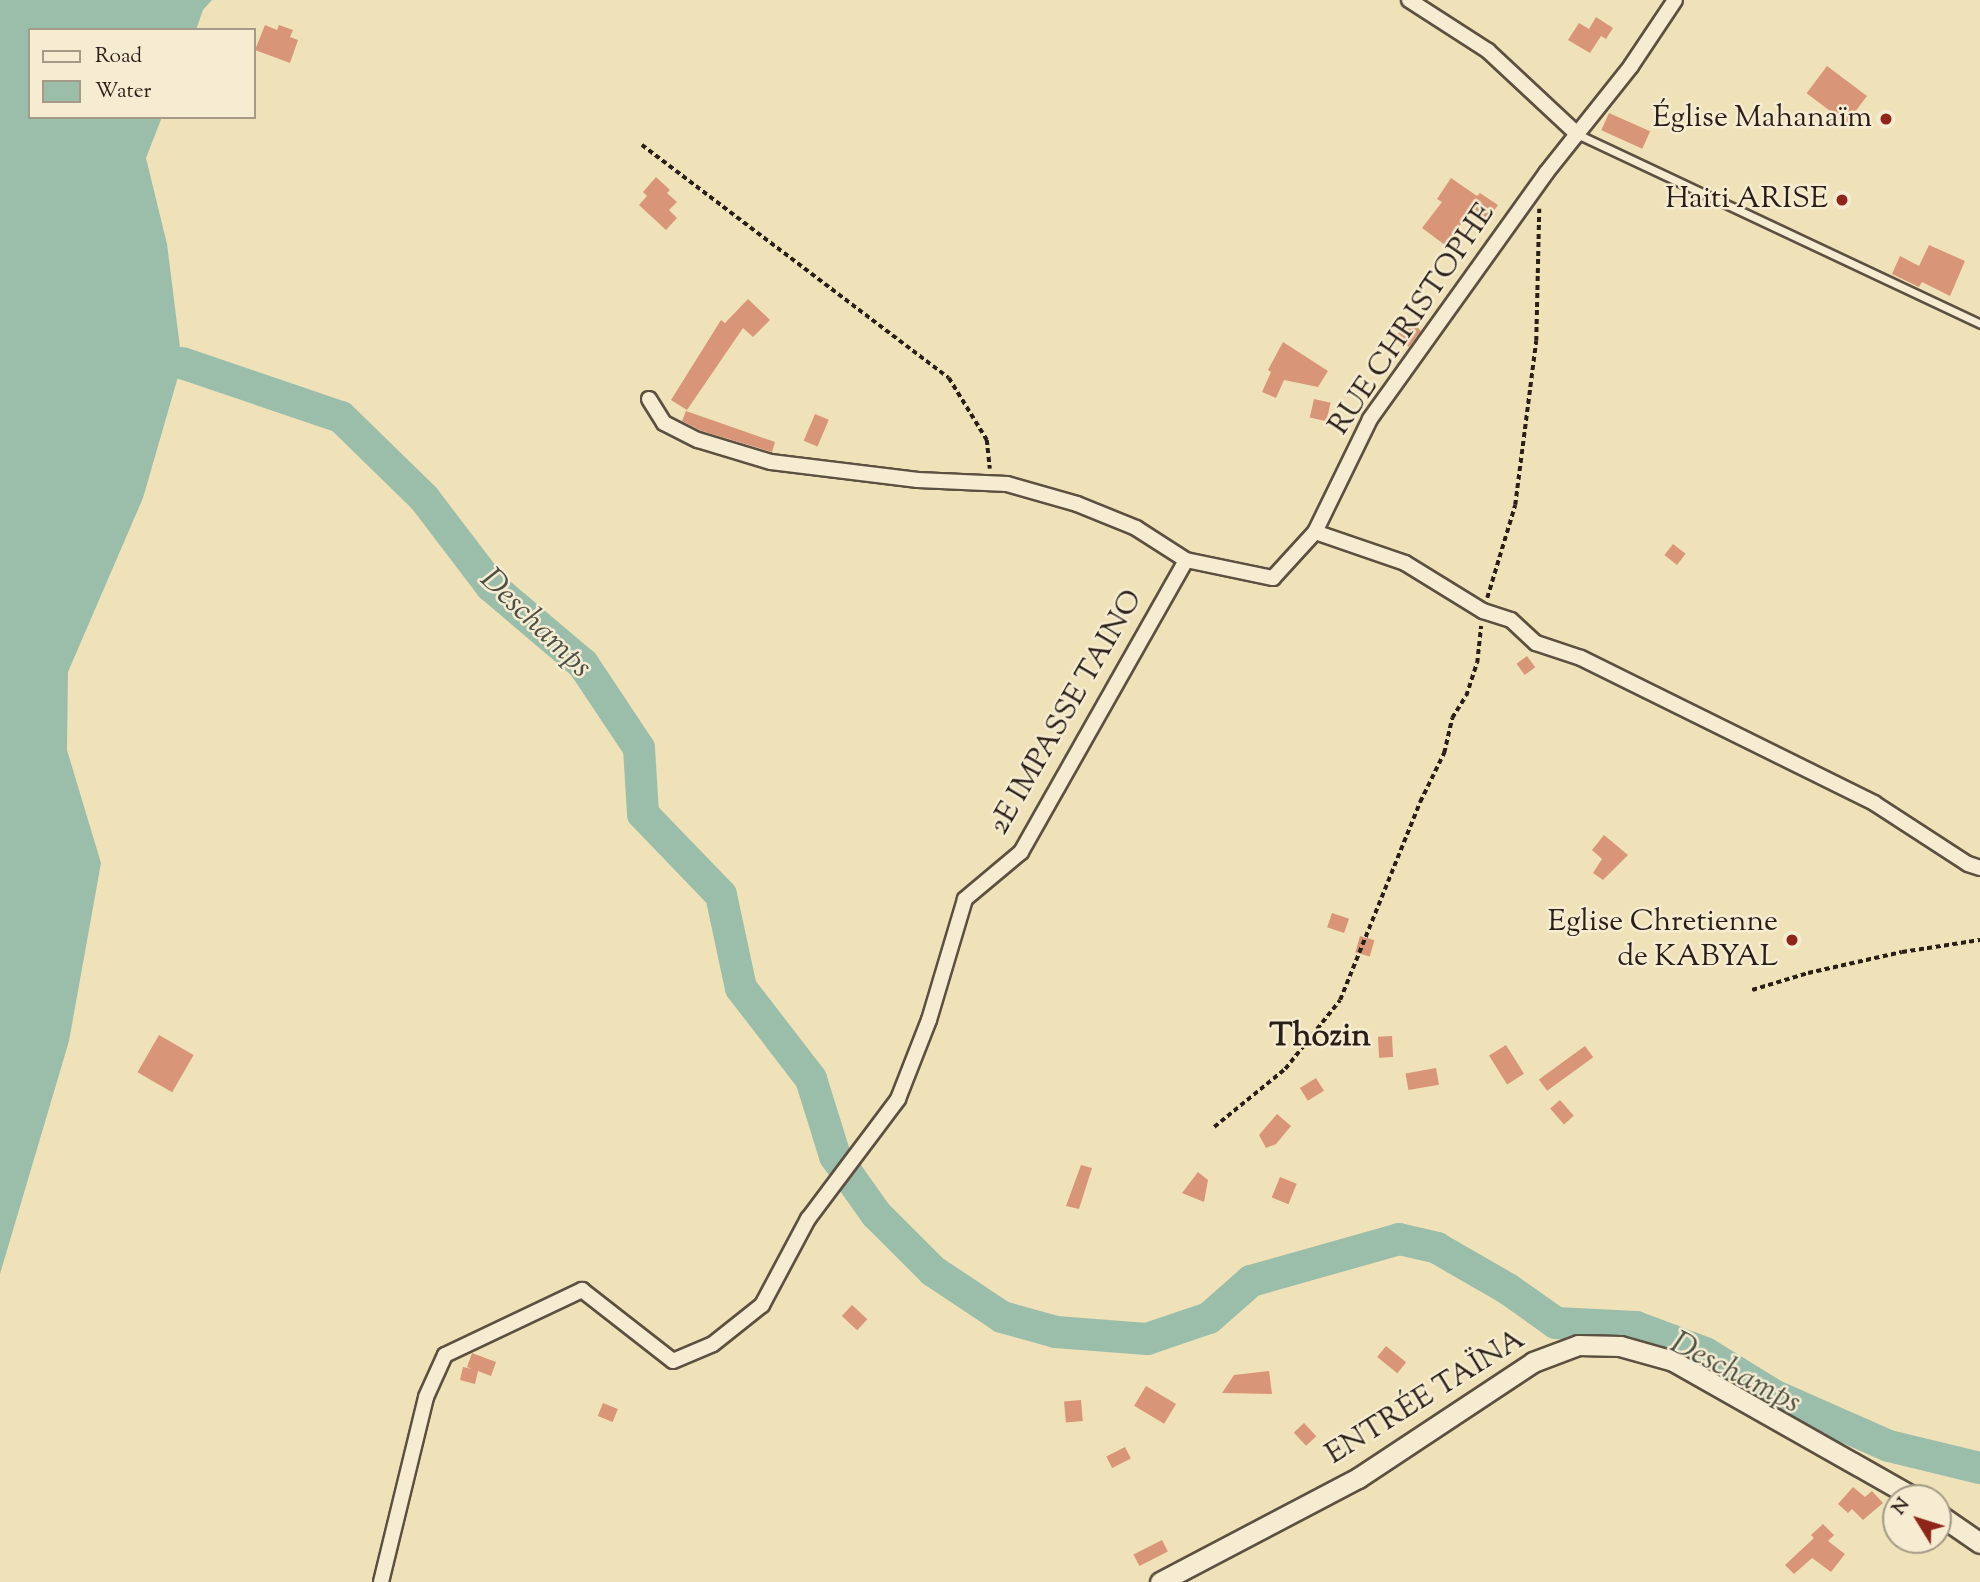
<!DOCTYPE html>
<html>
<head>
<meta charset="utf-8">
<style>
	body { margin:0 }
	#map { position:relative; width:1980px; height:1582px; overflow:hidden; background:#f0e2b8; font-family:"Sorts Mill Goudy",serif }
	div>[style] { position:absolute }
	.water>* { inset:0; background:#9bbeab }
	.river>* { height:32px; margin:-16px; padding:0 16px; transform-origin:16px; border-radius:16px; background:#9bbeab }
	.building>* { inset:0; background:#d99577; transform-origin:0 0 }
	.path>* { height:3.5px; margin-top:-1.75px; transform-origin:0; background:repeating-linear-gradient(90deg,#2a1f18 0 5px,transparent 0 8.5px) }
	.roads { filter:drop-shadow(2px 0 #5c5040) drop-shadow(-2px 0 #5c5040) drop-shadow(0 2px #5c5040) drop-shadow(0 -2px #5c5040) }
	.lane>* { height:7px; margin:-3.5px; padding:0 3.5px; transform-origin:3.5px; border-radius:3.5px; background:#f5ecd1 }
	.street>* { height:14px; margin:-7px; padding:0 7px; transform-origin:7px; border-radius:7px; background:#f5ecd1 }
	.secondary>* { height:19px; margin:-9.5px; padding:0 9.5px; transform-origin:9.5px; border-radius:9.5px; background:#f5ecd1 }
	.dots>* { width:19px; height:19px; translate:-50% -50%; box-sizing:border-box; border:4px solid #f5ecd1; border-radius:50% }
	span { translate:-50% -50%; white-space:nowrap; text-align:center; line-height:1.15; -webkit-text-stroke:5px #f5ecd1; paint-order:stroke }
	.poi-label { font-size:30px; color:#2a1f18 }
	.right { translate:-100% -50%; text-align:right }
	.street-label { font-size:30px; color:#2a1f18 }
	.water-label { font-size:32px; color:#4c4f44; font-style:italic }
	.quarter-label { font-size:33px; color:#2a1f18; font-weight:700 }
	.legend { position:absolute; left:28px; top:28px; width:228px; height:91px; box-sizing:border-box; background:#f5ecd1; border:2px solid #a49a87; margin:0; padding:9px 12px; list-style:none; font-size:21px; color:#2a1f18 }
	.legend li { display:flex; align-items:center; gap:14px; height:35px }
	.legend b { width:35px; border:2px solid #a49a87 }
	.north { position:absolute; left:1882px; top:1484px; width:70px; height:70px; box-sizing:border-box; background:#f5ecd1; border:2px solid #a49a87; border-radius:50%; rotate:308deg; font-size:19px; font-weight:700; line-height:28px; text-align:center; color:#2a1f18 }
	.north::after { content:''; display:block; margin:auto; width:24px; height:32px; background:#8f2418; clip-path:polygon(50% 0,100% 100%,50% 72%,0 100%) }
</style>
</head>
<body>
<div id="map">
	<div class="water">
		<i style="clip-path:polygon(0 0,212px 0,203px 10px,196px 30px,30px 30px,30px 117px,162px 117px,146px 158px,167px 244px,182px 363px,143px 498px,68px 672px,67px 750px,101px 863px,69px 1041px,0 1274px)"></i>
	</div>
	<div class="river">
		<i style="left:182px;top:363px;width:168px;rotate:18.8deg"></i>
		<i style="left:341px;top:417px;width:116px;rotate:44.3deg"></i>
		<i style="left:424px;top:498px;width:111px;rotate:52.7deg"></i>
		<i style="left:491px;top:586px;width:121px;rotate:40.3deg"></i>
		<i style="left:583px;top:664px;width:101px;rotate:56.3deg"></i>
		<i style="left:639px;top:748px;width:66px;rotate:86.5deg"></i>
		<i style="left:643px;top:814px;width:112px;rotate:46.1deg"></i>
		<i style="left:721px;top:895px;width:95px;rotate:77.9deg"></i>
		<i style="left:741px;top:988px;width:115px;rotate:52.4deg"></i>
		<i style="left:811px;top:1079px;width:81px;rotate:72.7deg"></i>
		<i style="left:835px;top:1156px;width:71px;rotate:54.7deg"></i>
		<i style="left:876px;top:1214px;width:81px;rotate:45deg"></i>
		<i style="left:933px;top:1271px;width:83px;rotate:33.7deg"></i>
		<i style="left:1002px;top:1317px;width:56px;rotate:15.5deg"></i>
		<i style="left:1056px;top:1332px;width:91px;rotate:4.4deg"></i>
		<i style="left:1147px;top:1339px;width:65px;rotate:-18.7deg"></i>
		<i style="left:1209px;top:1318px;width:56px;rotate:-41.4deg"></i>
		<i style="left:1251px;top:1281px;width:154px;rotate:-15.8deg"></i>
		<i style="left:1399px;top:1239px;width:39px;rotate:13deg"></i>
		<i style="left:1437px;top:1248px;width:82px;rotate:30deg"></i>
		<i style="left:1508px;top:1289px;width:59px;rotate:35.3deg"></i>
		<i style="left:1556px;top:1323px;width:80px;rotate:2.9deg"></i>
		<i style="left:1636px;top:1327px;width:74px;rotate:20.6deg"></i>
		<i style="left:1705px;top:1353px;width:82px;rotate:31.6deg"></i>
		<i style="left:1775px;top:1396px;width:124px;rotate:23.7deg"></i>
		<i style="left:1889px;top:1446px;width:94px;rotate:13.6deg"></i>
	</div>
	<div class="building">
		<i style="clip-path:polygon(1596px 17px,1613px 28px,1606px 39px,1601px 36px,1590px 53px,1568px 40px,1579px 23px,1589px 29px)"></i>
		<i style="clip-path:polygon(265px 25px,277px 30px,279px 25px,293px 30px,290px 37px,298px 40px,290px 63px,255px 50px)"></i>
		<i style="left:1827px;top:66px;width:50px;height:34px;rotate:37deg"></i>
		<i style="left:1609px;top:113px;width:45px;height:19px;rotate:24deg"></i>
		<i style="clip-path:polygon(656px 177px,670px 190px,667px 193px,677px 202px,669px 210px,677px 218px,666px 230px,639px 205px,647px 196px,643px 192px)"></i>
		<i style="clip-path:polygon(1451px 178px,1477px 196px,1480px 193px,1498px 205px,1487px 221px,1471px 211px,1445px 245px,1422px 228px,1442px 202px,1437px 199px)"></i>
		<i style="clip-path:polygon(1929px 245px,1965px 261px,1950px 296px,1922px 282px,1919px 287px,1892px 274px,1900px 256px,1919px 266px)"></i>
		<i style="clip-path:polygon(748px 299px,770px 320px,753px 337px,743px 328px,687px 410px,671px 400px,721px 320px,725px 323px)"></i>
		<i style="clip-path:polygon(1412px 322px,1421px 331px,1409px 347px,1395px 336px)"></i>
		<i style="clip-path:polygon(1283px 342px,1328px 371px,1318px 387px,1284px 380px,1276px 398px,1262px 392px,1271px 372px,1268px 370px)"></i>
		<i style="left:1314px;top:399px;width:17px;height:19px;rotate:13deg"></i>
		<i style="clip-path:polygon(686px 411px,775px 442px,772px 452px,702px 431px,682px 421px)"></i>
		<i style="left:815px;top:414px;width:15px;height:29px;rotate:23deg"></i>
		<i style="left:1673px;top:544px;width:16px;height:14px;rotate:38deg"></i>
		<i style="left:1527px;top:656px;width:14px;height:13px;rotate:54deg"></i>
		<i style="clip-path:polygon(1604px 835px,1628px 855px,1603px 880px,1593px 873px,1602px 859px,1592px 850px)"></i>
		<i style="left:1332px;top:913px;width:18px;height:15px;rotate:19deg"></i>
		<i style="left:1360px;top:936px;width:15px;height:17px;rotate:16deg"></i>
		<i style="left:159px;top:1035px;width:40px;height:43px;rotate:30deg"></i>
		<i style="left:1392px;top:1036px;width:21px;height:14px;rotate:87deg"></i>
		<i style="left:1506px;top:1045px;width:34px;height:20px;rotate:58deg"></i>
		<i style="left:1585px;top:1046px;width:14px;height:57px;rotate:54deg"></i>
		<i style="left:1436px;top:1068px;width:17px;height:31px;rotate:80deg"></i>
		<i style="left:1316px;top:1078px;width:15px;height:19px;rotate:58deg"></i>
		<i style="left:1560px;top:1100px;width:21px;height:13px;rotate:49deg"></i>
		<i style="clip-path:polygon(1277px 1114px,1291px 1126px,1276px 1144px,1266px 1148px,1259px 1135px)"></i>
		<i style="clip-path:polygon(1081px 1165px,1092px 1168px,1079px 1209px,1066px 1206px)"></i>
		<i style="clip-path:polygon(1198px 1172px,1208px 1180px,1204px 1202px,1182px 1193px)"></i>
		<i style="left:1280px;top:1177px;width:18px;height:22px;rotate:22deg"></i>
		<i style="left:852px;top:1305px;width:21px;height:15px;rotate:43deg"></i>
		<i style="left:1386px;top:1346px;width:26px;height:14px;rotate:39deg"></i>
		<i style="clip-path:polygon(472px 1353px,496px 1362px,491px 1376px,478px 1371px,475px 1384px,460px 1380px,463px 1367px,472px 1369px,467px 1367px)"></i>
		<i style="clip-path:polygon(1269px 1371px,1272px 1394px,1222px 1393px,1234px 1375px)"></i>
		<i style="left:1146px;top:1386px;width:35px;height:23px;rotate:31deg"></i>
		<i style="left:1081px;top:1400px;width:21px;height:17px;rotate:85deg"></i>
		<i style="left:603px;top:1403px;width:16px;height:14px;rotate:22deg"></i>
		<i style="left:1304px;top:1423px;width:18px;height:14px;rotate:47deg"></i>
		<i style="left:1125px;top:1447px;width:13px;height:21px;rotate:63deg"></i>
		<i style="clip-path:polygon(1853px 1487px,1865px 1497px,1872px 1491px,1883px 1503px,1863px 1520px,1852px 1509px,1848px 1513px,1838px 1504px)"></i>
		<i style="clip-path:polygon(1823px 1524px,1834px 1535px,1828px 1541px,1845px 1554px,1831px 1572px,1812px 1558px,1794px 1574px,1785px 1565px,1814px 1538px,1811px 1535px)"></i>
		<i style="left:1162px;top:1540px;width:13px;height:32px;rotate:63deg"></i>
	</div>
	<div class="path">
		<i style="left:642px;top:145px;width:385px;rotate:37.2deg"></i>
		<i style="left:949px;top:378px;width:73px;rotate:58.5deg"></i>
		<i style="left:987px;top:440px;width:29px;rotate:84deg"></i>
		<i style="left:1487px;top:598px;width:97px;rotate:-73.2deg"></i>
		<i style="left:1515px;top:505px;width:165px;rotate:-82.7deg"></i>
		<i style="left:1536px;top:341px;width:132px;rotate:-88.7deg"></i>
		<i style="left:1752px;top:990px;width:59px;rotate:-16.9deg"></i>
		<i style="left:1808px;top:973px;width:96px;rotate:-12.6deg"></i>
		<i style="left:1902px;top:952px;width:79px;rotate:-8.7deg"></i>
		<i style="left:1214px;top:1127px;width:92px;rotate:-39.2deg"></i>
		<i style="left:1285px;top:1069px;width:88px;rotate:-51.4deg"></i>
		<i style="left:1340px;top:1000px;width:214px;rotate:-68deg"></i>
		<i style="left:1420px;top:802px;width:55px;rotate:-63.9deg"></i>
		<i style="left:1444px;top:753px;width:36px;rotate:-77deg"></i>
		<i style="left:1452px;top:718px;width:26px;rotate:-58deg"></i>
		<i style="left:1466px;top:696px;width:35px;rotate:-72deg"></i>
		<i style="left:1477px;top:663px;width:37px;rotate:-84deg"></i>
	</div>
	<div class="roads">
		<div class="lane">
			<i style="left:1577px;top:134px;width:446px;rotate:25.2deg"></i>
		</div>
		<div class="street">
			<i style="left:1409px;top:0;width:94px;rotate:32.8deg"></i>
			<i style="left:1488px;top:51px;width:122px;rotate:43deg"></i>
			<i style="left:649px;top:399px;width:28px;rotate:58deg"></i>
			<i style="left:664px;top:423px;width:38px;rotate:27deg"></i>
			<i style="left:698px;top:440px;width:76px;rotate:16.8deg"></i>
			<i style="left:771px;top:462px;width:148px;rotate:7deg"></i>
			<i style="left:918px;top:480px;width:89px;rotate:2.6deg"></i>
			<i style="left:1007px;top:484px;width:73px;rotate:15.9deg"></i>
			<i style="left:1077px;top:504px;width:64px;rotate:22.1deg"></i>
			<i style="left:1136px;top:528px;width:59px;rotate:32.6deg"></i>
			<i style="left:1186px;top:560px;width:89px;rotate:11.7deg"></i>
			<i style="left:1273px;top:578px;width:62px;rotate:-47.6deg"></i>
			<i style="left:1315px;top:532px;width:126px;rotate:-64deg"></i>
			<i style="left:1370px;top:419px;width:302px;rotate:-54.4deg"></i>
			<i style="left:1546px;top:173px;width:137px;rotate:-51.5deg"></i>
			<i style="left:1631px;top:66px;width:79px;rotate:-56.3deg"></i>
			<i style="left:1315px;top:532px;width:95px;rotate:19deg"></i>
			<i style="left:1405px;top:563px;width:92px;rotate:31.6deg"></i>
			<i style="left:1483px;top:611px;width:29px;rotate:18deg"></i>
			<i style="left:1511px;top:620px;width:34px;rotate:43deg"></i>
			<i style="left:1536px;top:643px;width:47px;rotate:18.4deg"></i>
			<i style="left:1581px;top:658px;width:327px;rotate:26.3deg"></i>
			<i style="left:1874px;top:803px;width:112px;rotate:33deg"></i>
			<i style="left:1968px;top:864px;width:13px;rotate:18deg"></i>
			<i style="left:381px;top:1582px;width:190px;rotate:-76.3deg"></i>
			<i style="left:426px;top:1397px;width:46px;rotate:-65.7deg"></i>
			<i style="left:445px;top:1355px;width:152px;rotate:-25.4deg"></i>
			<i style="left:582px;top:1290px;width:115px;rotate:38deg"></i>
			<i style="left:673px;top:1361px;width:43px;rotate:-23deg"></i>
			<i style="left:713px;top:1344px;width:63px;rotate:-38.5deg"></i>
			<i style="left:762px;top:1305px;width:98px;rotate:-61.9deg"></i>
			<i style="left:808px;top:1219px;width:150px;rotate:-53.1deg"></i>
			<i style="left:898px;top:1099px;width:85px;rotate:-68.6deg"></i>
			<i style="left:929px;top:1020px;width:126px;rotate:-73.4deg"></i>
			<i style="left:965px;top:899px;width:73px;rotate:-40deg"></i>
			<i style="left:1021px;top:852px;width:335px;rotate:-60.5deg"></i>
		</div>
		<div class="secondary">
			<i style="left:1938px;top:1514px;width:51px;rotate:34.6deg"></i>
			<i style="left:1160px;top:1582px;width:224px;rotate:-27.7deg"></i>
			<i style="left:1358px;top:1478px;width:210px;rotate:-33.5deg"></i>
			<i style="left:1533px;top:1362px;width:48px;rotate:-20.7deg"></i>
			<i style="left:1578px;top:1345px;width:42px;rotate:1.4deg"></i>
			<i style="left:1620px;top:1346px;width:55px;rotate:15.8deg"></i>
			<i style="left:1673px;top:1361px;width:278px;rotate:29.5deg"></i>
		</div>
	</div>
	<div class="dots">
		<i style="left:1886px;top:119px;background:#8f2418"></i>
		<i style="left:1842px;top:200px;background:#8f2418"></i>
		<i style="left:1792px;top:940px;background:#8f2418"></i>
	</div>
	<div class="poi-label">
		<span class="right" style="left:1872px;top:119px">Église Mahanaïm</span>
		<span class="right" style="left:1828px;top:200px">Haiti ARISE</span>
		<span class="right" style="left:1778px;top:940px">Eglise Chretienne<br>de KABYAL</span>
	</div>
	<div class="street-label">
		<span style="left:1413px;top:320px;rotate:-56deg">RUE CHRISTOPHE</span>
		<span style="left:1067px;top:713px;rotate:-60deg">2E IMPASSE TAINO</span>
		<span style="left:1426px;top:1398px;rotate:-32deg">ENTRÉE TAÏNA</span>
	</div>
	<div class="water-label">
		<span style="left:535px;top:624px;rotate:44deg">Deschamps</span>
		<span style="left:1735px;top:1374px;rotate:27deg">Deschamps</span>
	</div>
	<div class="quarter-label">
		<span style="left:1320px;top:1038px">Thozin</span>
	</div>
	<ul class="legend">
	<li><b style="height:9px;background:#f5ecd1"></b>Road</li>
	<li><b style="height:19px;background:#9bbeab"></b>Water</li>
	</ul>
	<div class="north">N</div>
</div>
</body>
</html>
